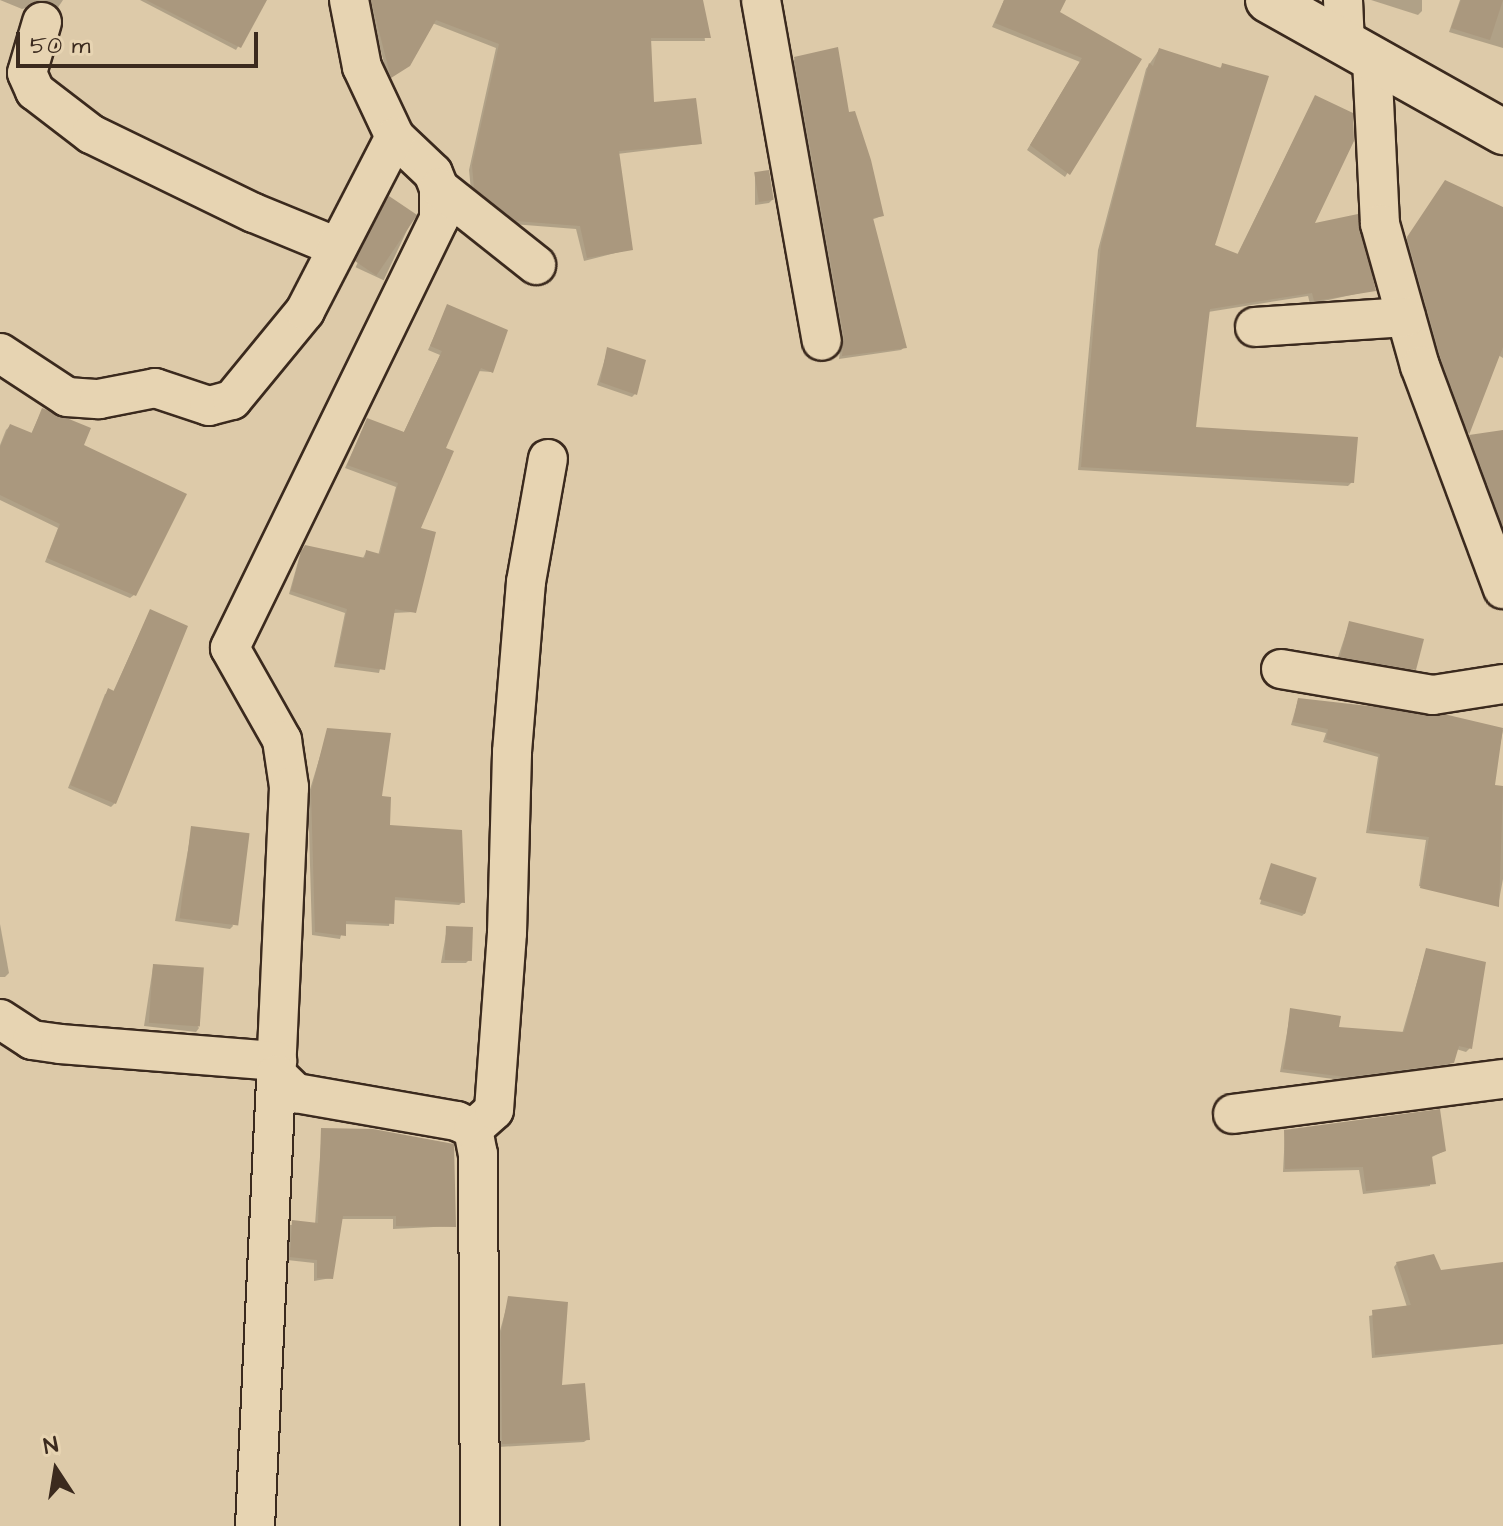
<!DOCTYPE html>
<html>
<head>
<meta charset="utf-8">
<style>
	body { margin:0 }
	#map { position:relative; width:1503px; height:1526px; overflow:hidden; background:#ddcaa9; font-family:"Architects Daughter",sans-serif }
	div>[style] { position:absolute }
	.shadow>* { inset:0; background:#0003; transform-origin:0 0 }
	.building>* { inset:0; background:#aa987e; transform-origin:0 0 }
	.roads { filter:drop-shadow(2px 0 #3b2a1e) drop-shadow(-2px 0 #3b2a1e) drop-shadow(0 2px #3b2a1e) drop-shadow(0 -2px #3b2a1e) }
	.minor>* { height:38px; margin:-19px; padding:0 19px; transform-origin:19px; border-radius:19px; background:#e7d4b2 }
	.major>* { height:44px; margin:-22px; padding:0 22px; transform-origin:22px; border-radius:22px; background:#e7d4b2 }
	span { translate:-50% -50%; white-space:nowrap; text-align:center; line-height:1.15; -webkit-text-stroke:6px #e7d4b2; paint-order:stroke }
	.north { position:absolute; left:16px; top:1430px; width:80px; height:80px; -webkit-text-stroke:6px #e7d4b2; paint-order:stroke; rotate:348deg; font-size:22px; font-weight:700; line-height:32px; text-align:center; color:#3b2a1e }
	.north::after { content:''; display:block; margin:auto; width:28px; height:36px; background:#3b2a1e; clip-path:polygon(50% 0,100% 100%,50% 72%,0 100%) }
	.scale { position:absolute; left:16px; top:32px; width:242px; height:36px; box-sizing:border-box; border:4px solid #3b2a1e; border-top:0; padding-left:10px; font-size:24px; line-height:28px; white-space:nowrap; color:#3b2a1e; -webkit-text-stroke:6px #e7d4b2; paint-order:stroke }
</style>
</head>
<body>
<div id="map">
	<div class="shadow">
		<i style="clip-path:polygon(0 0,63px 0,55px 12px,43px 3px,22px 9px)"></i>
		<i style="clip-path:polygon(140px 0,265px 0,236px 50px)"></i>
		<i style="clip-path:polygon(368px 0,701px 0,705px 41px,650px 41px,652px 104px,700px 144px,617px 154px,631px 249px,584px 261px,576px 229px,512px 224px,471px 191px,469px 170px,496px 48px,432px 23px,409px 65px,388px 79px)"></i>
		<i style="clip-path:polygon(1004px 0,1063px 0,1057px 13px,1139px 60px,1065px 177px,1027px 150px,1080px 62px,992px 27px)"></i>
		<i style="clip-path:polygon(1371px 0,1422px 0,1422px 11px,1418px 15px)"></i>
		<i style="clip-path:polygon(1460px 0,1503px 0,1503px 48px,1449px 32px)"></i>
		<i style="clip-path:polygon(1159px 50px,1219px 69px,1223px 65px,1213px 246px,1237px 255px,1315px 97px,1312px 226px,1374px 290px,1310px 304px,1308px 296px,1208px 312px,1194px 429px,1352px 482px,1348px 486px,1078px 470px,1098px 250px,1146px 69px)"></i>
		<i style="clip-path:polygon(795px 59px,882px 216px,871px 220px,905px 347px,901px 350px,839px 359px,841px 342px,791px 63px)"></i>
		<i style="clip-path:polygon(755px 174px,772px 200px,769px 203px,755px 205px)"></i>
		<i style="clip-path:polygon(1442px 187px,1503px 210px,1503px 358px,1498px 355px,1466px 437px,1503px 432px,1503px 538px,1438px 363px,1404px 243px)"></i>
		<i style="left:386px;top:202px;width:31px;height:72px;rotate:25deg"></i>
		<i style="clip-path:polygon(448px 306px,491px 372px,478px 371px,443px 449px,419px 529px,414px 612px,393px 613px,379px 673px,334px 667px,345px 613px,289px 594px,301px 551px,305px 547px,362px 560px,366px 552px,378px 556px,396px 487px,345px 468px,367px 420px,403px 434px,440px 355px,428px 350px)"></i>
		<i style="clip-path:polygon(608px 349px,635px 394px,632px 397px,597px 385px)"></i>
		<i style="clip-path:polygon(42px 410px,81px 446px,134px 595px,130px 598px,45px 562px,58px 528px,0 500px,0 445px,6px 430px,10px 426px,31px 434px)"></i>
		<i style="clip-path:polygon(150px 611px,115px 803px,111px 807px,68px 788px,105px 694px,113px 692px)"></i>
		<i style="clip-path:polygon(1349px 624px,1414px 669px,1410px 672px,1337px 660px)"></i>
		<i style="clip-path:polygon(1298px 700px,1448px 717px,1503px 730px,1492px 786px,1503px 788px,1503px 879px,1498px 906px,1419px 886px,1426px 840px,1366px 833px,1378px 757px,1323px 742px,1326px 733px,1291px 725px)"></i>
		<i style="clip-path:polygon(328px 730px,380px 798px,388px 827px,463px 902px,459px 905px,393px 900px,389px 926px,344px 924px,340px 939px,312px 935px,308px 796px)"></i>
		<i style="clip-path:polygon(192px 828px,233px 926px,230px 929px,175px 921px)"></i>
		<i style="clip-path:polygon(1272px 866px,1306px 912px,1302px 916px,1260px 904px)"></i>
		<i style="clip-path:polygon(0 924px,9px 973px,5px 977px,0 977px)"></i>
		<i style="clip-path:polygon(447px 928px,470px 959px,466px 963px,441px 963px)"></i>
		<i style="clip-path:polygon(1426px 951px,1470px 1048px,1466px 1052px,1456px 1049px,1449px 1066px,1341px 1080px,1280px 1072px,1291px 1010px,1337px 1029px,1402px 1034px)"></i>
		<i style="clip-path:polygon(153px 967px,199px 1028px,196px 1032px,144px 1026px)"></i>
		<i style="clip-path:polygon(322px 1130px,454px 1226px,393px 1229px,393px 1219px,341px 1219px,331px 1278px,314px 1281px,314px 1263px,287px 1260px,289px 1225px,315px 1224px)"></i>
		<i style="clip-path:polygon(1285px 1132px,1444px 1151px,1430px 1158px,1430px 1186px,1363px 1194px,1359px 1170px,1283px 1172px)"></i>
		<i style="clip-path:polygon(1397px 1263px,1439px 1272px,1503px 1264px,1503px 1344px,1372px 1358px,1369px 1316px,1407px 1307px,1394px 1267px)"></i>
		<i style="clip-path:polygon(509px 1298px,588px 1439px,584px 1442px,499px 1447px,498px 1338px)"></i>
	</div>
	<div class="building">
		<i style="clip-path:polygon(146px 0,267px 0,241px 48px)"></i>
		<i style="clip-path:polygon(371px 0,703px 0,711px 38px,651px 38px,654px 102px,696px 98px,702px 144px,619px 151px,633px 250px,587px 258px,580px 226px,516px 221px,474px 188px,472px 165px,499px 44px,436px 20px,410px 66px,391px 78px)"></i>
		<i style="clip-path:polygon(1004px 0,1066px 0,1060px 12px,1142px 59px,1070px 175px,1030px 145px,1082px 58px,995px 23px)"></i>
		<i style="clip-path:polygon(1461px 0,1503px 0,1490px 40px,1451px 28px)"></i>
		<i style="clip-path:polygon(838px 47px,849px 112px,855px 111px,871px 160px,884px 216px,873px 218px,907px 348px,842px 356px,844px 337px,794px 57px)"></i>
		<i style="clip-path:polygon(1159px 48px,1221px 68px,1222px 63px,1269px 76px,1215px 245px,1238px 254px,1315px 95px,1353px 113px,1354px 141px,1315px 223px,1358px 214px,1376px 291px,1314px 301px,1312px 293px,1210px 309px,1196px 427px,1358px 437px,1354px 483px,1081px 467px,1101px 245px,1149px 63px,1153px 66px)"></i>
		<i style="left:769px;top:170px;width:30px;height:15px;rotate:81deg"></i>
		<i style="clip-path:polygon(1445px 180px,1503px 207px,1503px 347px,1469px 435px,1503px 430px,1503px 526px,1441px 359px,1407px 237px)"></i>
		<i style="left:389px;top:196px;width:34px;height:73px;rotate:34deg"></i>
		<i style="clip-path:polygon(447px 304px,508px 330px,493px 373px,481px 368px,446px 448px,454px 451px,421px 528px,436px 532px,416px 613px,395px 609px,385px 670px,336px 663px,347px 609px,291px 591px,301px 552px,305px 545px,365px 558px,366px 550px,380px 554px,398px 483px,347px 465px,367px 418px,404px 432px,442px 351px,430px 346px)"></i>
		<i style="clip-path:polygon(607px 347px,646px 360px,637px 395px,600px 382px)"></i>
		<i style="clip-path:polygon(42px 408px,91px 428px,84px 445px,187px 494px,136px 596px,47px 558px,60px 524px,0 495px,0 447px,10px 424px,32px 433px)"></i>
		<i style="clip-path:polygon(150px 609px,188px 626px,116px 804px,70px 785px,108px 688px,114px 691px)"></i>
		<i style="clip-path:polygon(1349px 621px,1424px 639px,1416px 670px,1340px 657px)"></i>
		<i style="clip-path:polygon(1298px 698px,1448px 715px,1503px 728px,1495px 785px,1503px 786px,1499px 907px,1420px 888px,1429px 837px,1369px 830px,1380px 754px,1326px 739px,1328px 729px,1293px 722px)"></i>
		<i style="clip-path:polygon(327px 728px,391px 733px,382px 796px,391px 797px,390px 825px,462px 830px,465px 903px,395px 897px,394px 924px,346px 921px,346px 936px,315px 932px,311px 791px)"></i>
		<i style="left:191px;top:826px;width:59px;height:93px;rotate:7deg"></i>
		<i style="left:1271px;top:863px;width:48px;height:38px;rotate:18deg"></i>
		<i style="left:446px;top:926px;width:27px;height:34px;rotate:2deg"></i>
		<i style="clip-path:polygon(1426px 948px,1486px 962px,1472px 1049px,1459px 1046px,1454px 1063px,1346px 1077px,1283px 1069px,1290px 1008px,1341px 1016px,1339px 1027px,1404px 1032px)"></i>
		<i style="left:153px;top:964px;width:51px;height:59px;rotate:4deg"></i>
		<i style="clip-path:polygon(1440px 1109px,1446px 1151px,1432px 1156px,1436px 1184px,1366px 1191px,1363px 1167px,1285px 1169px,1284px 1130px)"></i>
		<i style="clip-path:polygon(321px 1128px,373px 1129px,454px 1144px,456px 1227px,396px 1226px,396px 1216px,343px 1216px,333px 1279px,317px 1278px,317px 1260px,290px 1257px,292px 1220px,318px 1223px)"></i>
		<i style="clip-path:polygon(1434px 1254px,1441px 1270px,1503px 1262px,1503px 1344px,1375px 1355px,1372px 1310px,1411px 1305px,1396px 1262px)"></i>
		<i style="clip-path:polygon(508px 1296px,568px 1302px,562px 1385px,585px 1383px,590px 1440px,502px 1444px,501px 1333px)"></i>
	</div>
	<div class="roads">
		<div class="minor">
			<i style="left:349px;top:0;width:68px;rotate:79deg"></i>
			<i style="left:362px;top:67px;width:77px;rotate:64.8deg"></i>
			<i style="left:395px;top:137px;width:52px;rotate:43.5deg"></i>
			<i style="left:433px;top:173px;width:16px;rotate:68deg"></i>
			<i style="left:439px;top:188px;width:31px;rotate:90deg"></i>
			<i style="left:439px;top:219px;width:477px;rotate:116deg"></i>
			<i style="left:230px;top:648px;width:106px;rotate:60.5deg"></i>
			<i style="left:282px;top:740px;width:48px;rotate:81.5deg"></i>
			<i style="left:289px;top:787px;width:287px;rotate:92.6deg"></i>
			<i style="left:276px;top:1074px;width:28px;rotate:44deg"></i>
			<i style="left:296px;top:1093px;width:163px;rotate:9.9deg"></i>
			<i style="left:457px;top:1121px;width:18px;rotate:27deg"></i>
			<i style="left:473px;top:1129px;width:25px;rotate:79deg"></i>
			<i style="left:478px;top:1154px;width:372px;rotate:89.7deg"></i>
			<i style="left:761px;top:0;width:346px;rotate:79.9deg"></i>
			<i style="left:1343px;top:0;width:44px;rotate:87.4deg"></i>
			<i style="left:42px;top:22px;width:53px;rotate:106.4deg"></i>
			<i style="left:27px;top:73px;width:20px;rotate:66deg"></i>
			<i style="left:35px;top:91px;width:71px;rotate:37.5deg"></i>
			<i style="left:91px;top:134px;width:181px;rotate:25.9deg"></i>
			<i style="left:254px;top:213px;width:90px;rotate:22.3deg"></i>
			<i style="left:1372px;top:60px;width:164px;rotate:87.2deg"></i>
			<i style="left:1380px;top:224px;width:148px;rotate:74.3deg"></i>
			<i style="left:1420px;top:366px;width:238px;rotate:69.6deg"></i>
			<i style="left:439px;top:188px;width:124px;rotate:38.4deg"></i>
			<i style="left:1255px;top:327px;width:151px;rotate:-3.8deg"></i>
			<i style="left:0;top:353px;width:80px;rotate:33.3deg"></i>
			<i style="left:67px;top:397px;width:32px;rotate:4deg"></i>
			<i style="left:99px;top:399px;width:57px;rotate:-11.1deg"></i>
			<i style="left:155px;top:388px;width:57px;rotate:18.4deg"></i>
			<i style="left:209px;top:406px;width:24px;rotate:-15deg"></i>
			<i style="left:232px;top:400px;width:115px;rotate:-50.6deg"></i>
			<i style="left:305px;top:311px;width:196px;rotate:-62.7deg"></i>
			<i style="left:1281px;top:669px;width:154px;rotate:9.7deg"></i>
			<i style="left:1433px;top:695px;width:71px;rotate:-8.9deg"></i>
			<i style="left:0;top:1019px;width:38px;rotate:33deg"></i>
			<i style="left:32px;top:1040px;width:28px;rotate:8deg"></i>
			<i style="left:60px;top:1044px;width:218px;rotate:4.5deg"></i>
			<i style="left:1233px;top:1114px;width:272px;rotate:-7.4deg"></i>
			<i style="left:473px;top:1129px;width:28px;rotate:-42deg"></i>
			<i style="left:494px;top:1110px;width:177px;rotate:-85.8deg"></i>
			<i style="left:507px;top:933px;width:181px;rotate:-88.4deg"></i>
			<i style="left:512px;top:752px;width:171px;rotate:-85.3deg"></i>
			<i style="left:526px;top:582px;width:125px;rotate:-79.9deg"></i>
			<i style="left:255px;top:1526px;width:452px;rotate:-87.3deg"></i>
		</div>
		<div class="major">
			<i style="left:1268px;top:0;width:270px;rotate:29.3deg"></i>
		</div>
	</div>
	<div class="north">N</div>
	<div class="scale">50 m</div>
</div>
</body>
</html>
